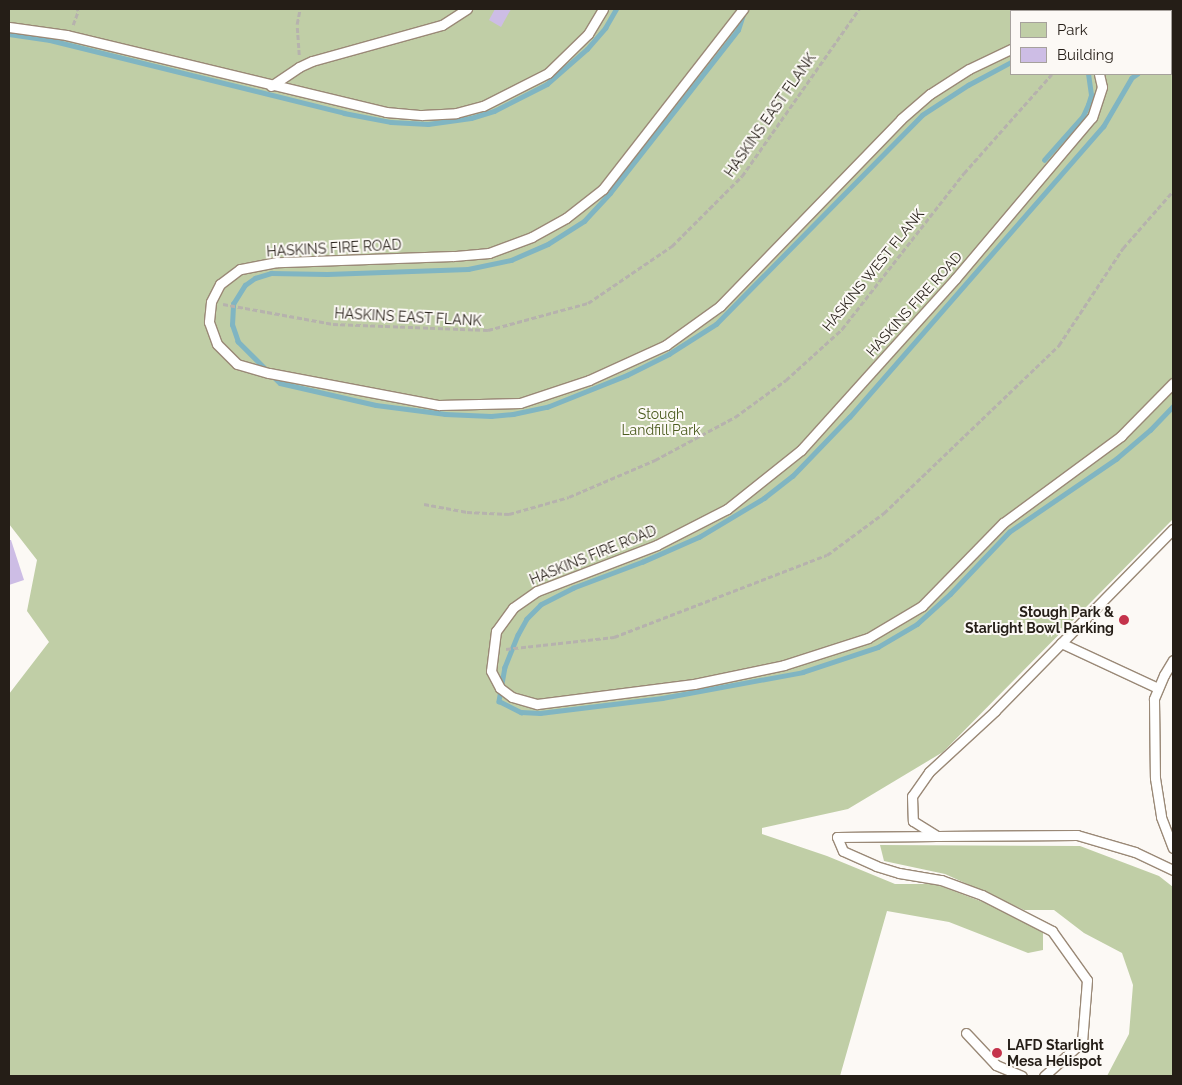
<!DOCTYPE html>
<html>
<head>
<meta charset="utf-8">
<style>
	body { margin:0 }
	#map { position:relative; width:1182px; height:1085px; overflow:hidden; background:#fcf9f5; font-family:Raleway,sans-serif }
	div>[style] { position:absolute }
	.green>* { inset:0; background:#c0cea6 }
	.stream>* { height:4.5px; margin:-2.25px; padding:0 2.25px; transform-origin:2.25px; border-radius:2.25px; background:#80b5c2 }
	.building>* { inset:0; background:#cdbde5 }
	.path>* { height:2.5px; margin-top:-1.25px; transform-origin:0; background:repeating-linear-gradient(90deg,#b6b2ad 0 5px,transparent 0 7.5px) }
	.roads { filter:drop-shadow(1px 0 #9a8977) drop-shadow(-1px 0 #9a8977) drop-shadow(0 1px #9a8977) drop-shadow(0 -1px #9a8977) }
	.service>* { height:9px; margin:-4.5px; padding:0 4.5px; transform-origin:4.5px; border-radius:4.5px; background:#fff }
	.dots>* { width:14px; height:14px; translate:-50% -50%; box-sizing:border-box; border:2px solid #fcf9f5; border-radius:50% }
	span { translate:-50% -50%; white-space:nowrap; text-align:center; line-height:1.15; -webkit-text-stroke:4px #fcf9f5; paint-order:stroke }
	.street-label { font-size:14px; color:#251e17 }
	.park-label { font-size:14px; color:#4c5c1f }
	.poi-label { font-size:14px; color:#251e17; font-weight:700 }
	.right { translate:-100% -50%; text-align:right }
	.left { translate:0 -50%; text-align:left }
	.frame { position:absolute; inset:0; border:10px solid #251e17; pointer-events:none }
	.legend { position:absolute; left:1010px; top:10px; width:162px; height:65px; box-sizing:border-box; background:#fcf9f5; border:1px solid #a6a19c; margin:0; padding:6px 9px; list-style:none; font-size:15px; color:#251e17 }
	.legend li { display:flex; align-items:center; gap:10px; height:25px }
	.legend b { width:25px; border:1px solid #a6a19c }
</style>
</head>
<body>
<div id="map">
	<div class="green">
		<i style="clip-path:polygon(evenodd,9px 9px,1173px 9px,1173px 519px,943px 752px,848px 809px,762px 828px,762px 834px,827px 856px,895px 884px,935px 884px,991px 905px,1043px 932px,1043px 950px,1028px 953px,949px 922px,887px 911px,840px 1076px,9px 1076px,9px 694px,49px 642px,27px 611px,37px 560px,9px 524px,9px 9px,1011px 11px,1171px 11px,1171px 74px,1011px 74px,1011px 11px)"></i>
		<i style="clip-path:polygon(880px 845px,1080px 846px,1159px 876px,1173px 887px,1173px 1076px,1107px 1076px,1129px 1034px,1133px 985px,1122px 953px,1084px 933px,1054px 910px,1024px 910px,945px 874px,884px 861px)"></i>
	</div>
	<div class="stream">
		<i style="left:1167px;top:9px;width:2px;rotate:63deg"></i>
		<i style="left:1171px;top:19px;width:8px;rotate:76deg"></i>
		<i style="left:9px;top:34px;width:41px;rotate:8.3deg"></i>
		<i style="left:50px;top:40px;width:303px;rotate:13.9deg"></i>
		<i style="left:344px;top:113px;width:48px;rotate:10.8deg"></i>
		<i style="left:391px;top:122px;width:37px;rotate:3deg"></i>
		<i style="left:428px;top:124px;width:43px;rotate:-7.9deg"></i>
		<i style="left:471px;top:118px;width:24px;rotate:-17deg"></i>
		<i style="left:494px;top:111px;width:59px;rotate:-27deg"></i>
		<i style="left:547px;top:84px;width:53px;rotate:-41.2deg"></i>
		<i style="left:587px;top:49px;width:28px;rotate:-49deg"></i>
		<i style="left:605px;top:28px;width:22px;rotate:-60deg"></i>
		<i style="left:1171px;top:64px;width:2px;rotate:-27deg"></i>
		<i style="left:1138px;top:74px;width:7px;rotate:146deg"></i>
		<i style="left:1132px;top:78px;width:56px;rotate:120.3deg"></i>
		<i style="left:1104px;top:126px;width:386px;rotate:131.1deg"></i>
		<i style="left:850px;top:417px;width:82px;rotate:134deg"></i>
		<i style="left:793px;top:476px;width:36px;rotate:142deg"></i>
		<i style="left:765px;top:498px;width:76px;rotate:149deg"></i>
		<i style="left:700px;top:537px;width:62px;rotate:156.3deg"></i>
		<i style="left:643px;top:562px;width:74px;rotate:159.4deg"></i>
		<i style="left:574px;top:588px;width:37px;rotate:153deg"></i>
		<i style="left:541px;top:605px;width:20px;rotate:135deg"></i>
		<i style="left:527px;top:619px;width:18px;rotate:119deg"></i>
		<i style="left:518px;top:635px;width:35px;rotate:112deg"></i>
		<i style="left:505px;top:667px;width:35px;rotate:100deg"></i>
		<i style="left:499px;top:701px;width:25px;rotate:27deg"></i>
		<i style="left:521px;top:712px;width:19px;rotate:3deg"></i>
		<i style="left:540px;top:713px;width:123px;rotate:-7deg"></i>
		<i style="left:662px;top:698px;width:143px;rotate:-10.4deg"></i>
		<i style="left:803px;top:672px;width:79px;rotate:-18.4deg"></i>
		<i style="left:878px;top:647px;width:45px;rotate:-30.5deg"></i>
		<i style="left:917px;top:624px;width:45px;rotate:-42.3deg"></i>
		<i style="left:950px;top:594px;width:86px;rotate:-46.4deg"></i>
		<i style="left:1009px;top:532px;width:130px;rotate:-34.3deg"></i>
		<i style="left:1116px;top:459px;width:45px;rotate:-40.5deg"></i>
		<i style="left:1150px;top:430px;width:33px;rotate:-46deg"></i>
		<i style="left:1044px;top:160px;width:59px;rotate:-48.4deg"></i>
		<i style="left:1083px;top:116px;width:12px;rotate:-66deg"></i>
		<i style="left:1088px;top:105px;width:10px;rotate:-73deg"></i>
		<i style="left:1091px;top:95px;width:21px;rotate:-98deg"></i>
		<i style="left:266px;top:370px;width:40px;rotate:-135deg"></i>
		<i style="left:238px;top:342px;width:18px;rotate:-109deg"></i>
		<i style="left:232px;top:325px;width:21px;rotate:-87deg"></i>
		<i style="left:233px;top:304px;width:22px;rotate:-58deg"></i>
		<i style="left:245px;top:285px;width:12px;rotate:-35deg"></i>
		<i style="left:255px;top:278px;width:17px;rotate:-17deg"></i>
		<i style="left:271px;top:273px;width:56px;rotate:1deg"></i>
		<i style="left:327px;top:274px;width:141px;rotate:-2deg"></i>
		<i style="left:468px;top:269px;width:44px;rotate:-11.8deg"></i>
		<i style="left:511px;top:260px;width:40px;rotate:-23.4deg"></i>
		<i style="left:548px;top:244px;width:43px;rotate:-32.6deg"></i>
		<i style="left:584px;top:221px;width:38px;rotate:-47deg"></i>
		<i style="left:610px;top:193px;width:207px;rotate:-51.9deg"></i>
		<i style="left:738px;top:30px;width:20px;rotate:-72deg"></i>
		<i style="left:272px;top:375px;width:11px;rotate:45deg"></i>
		<i style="left:280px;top:383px;width:98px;rotate:12.9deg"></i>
		<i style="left:376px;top:405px;width:70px;rotate:7.4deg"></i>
		<i style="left:445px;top:414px;width:46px;rotate:2.5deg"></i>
		<i style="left:491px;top:416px;width:22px;rotate:-5deg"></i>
		<i style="left:513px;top:414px;width:35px;rotate:-12deg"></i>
		<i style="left:547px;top:407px;width:86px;rotate:-21.8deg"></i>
		<i style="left:627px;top:375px;width:47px;rotate:-26.6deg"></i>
		<i style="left:669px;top:354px;width:56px;rotate:-32.6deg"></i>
		<i style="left:716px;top:324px;width:293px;rotate:-45.4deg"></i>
		<i style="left:922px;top:115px;width:55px;rotate:-33.1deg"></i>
		<i style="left:968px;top:85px;width:49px;rotate:-28.1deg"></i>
	</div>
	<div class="building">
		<i style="clip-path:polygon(495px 9px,511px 9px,501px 27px,489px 20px)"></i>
		<i style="clip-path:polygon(9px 540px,11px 540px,24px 580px,9px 585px)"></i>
	</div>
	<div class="path">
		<i style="left:73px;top:25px;width:15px;rotate:-70deg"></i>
		<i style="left:78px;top:11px;width:2px;rotate:-117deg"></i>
		<i style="left:1171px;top:51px;width:2px"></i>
		<i style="left:299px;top:55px;width:31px;rotate:-94deg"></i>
		<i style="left:297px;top:24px;width:15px;rotate:-79deg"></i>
		<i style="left:223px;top:304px;width:112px;rotate:10.3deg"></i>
		<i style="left:333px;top:324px;width:155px;rotate:2.2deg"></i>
		<i style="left:488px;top:330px;width:104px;rotate:-15.1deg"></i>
		<i style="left:588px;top:303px;width:102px;rotate:-34.2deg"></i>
		<i style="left:672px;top:246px;width:99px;rotate:-45deg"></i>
		<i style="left:742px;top:176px;width:204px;rotate:-55deg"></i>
		<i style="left:424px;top:504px;width:44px;rotate:10.5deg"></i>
		<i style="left:467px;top:512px;width:42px;rotate:2.7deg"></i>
		<i style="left:509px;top:514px;width:62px;rotate:-15.8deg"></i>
		<i style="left:569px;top:497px;width:94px;rotate:-23.3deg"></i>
		<i style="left:655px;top:460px;width:91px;rotate:-28.3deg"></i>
		<i style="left:735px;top:417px;width:63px;rotate:-36deg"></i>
		<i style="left:786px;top:380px;width:76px;rotate:-42.3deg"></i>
		<i style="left:842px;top:329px;width:198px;rotate:-52deg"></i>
		<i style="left:964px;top:173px;width:132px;rotate:-48.4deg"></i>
		<i style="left:506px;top:649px;width:109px;rotate:-6.3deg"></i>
		<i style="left:614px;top:637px;width:228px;rotate:-21.1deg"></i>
		<i style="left:827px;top:555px;width:71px;rotate:-36.4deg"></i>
		<i style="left:884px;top:513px;width:243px;rotate:-43.8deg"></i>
		<i style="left:1059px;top:345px;width:116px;rotate:-56.6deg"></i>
		<i style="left:1123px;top:248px;width:76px;rotate:-48.7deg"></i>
	</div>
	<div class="roads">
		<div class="service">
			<i style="left:743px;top:9px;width:228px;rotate:127.9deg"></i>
			<i style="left:603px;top:189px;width:47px;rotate:141.9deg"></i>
			<i style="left:566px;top:218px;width:39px;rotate:151deg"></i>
			<i style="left:532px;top:237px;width:46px;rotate:159.6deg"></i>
			<i style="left:489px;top:253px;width:36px;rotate:175deg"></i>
			<i style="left:453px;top:256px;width:176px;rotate:178deg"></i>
			<i style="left:277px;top:262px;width:38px;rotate:169deg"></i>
			<i style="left:240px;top:269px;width:25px;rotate:143deg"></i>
			<i style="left:220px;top:284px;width:20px;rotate:117deg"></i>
			<i style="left:211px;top:302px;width:20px;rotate:96deg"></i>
			<i style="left:209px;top:322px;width:23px;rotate:70deg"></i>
			<i style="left:217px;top:344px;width:28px;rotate:45deg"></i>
			<i style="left:237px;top:364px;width:33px;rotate:16deg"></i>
			<i style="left:269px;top:373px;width:173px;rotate:10.7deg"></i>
			<i style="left:439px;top:405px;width:81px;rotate:-1.4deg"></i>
			<i style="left:520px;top:403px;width:73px;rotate:-18.4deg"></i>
			<i style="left:589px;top:380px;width:85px;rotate:-24.4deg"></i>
			<i style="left:666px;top:345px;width:67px;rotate:-35.8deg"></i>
			<i style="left:720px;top:306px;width:260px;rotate:-45.9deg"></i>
			<i style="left:901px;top:119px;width:38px;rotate:-41deg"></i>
			<i style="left:930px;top:94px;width:46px;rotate:-32.7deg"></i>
			<i style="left:969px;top:69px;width:47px;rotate:-25.5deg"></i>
			<i style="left:9px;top:27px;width:58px;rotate:8deg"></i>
			<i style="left:66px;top:35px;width:329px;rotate:13.5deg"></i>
			<i style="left:386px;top:112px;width:36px;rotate:5deg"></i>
			<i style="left:422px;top:115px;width:34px;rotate:-3deg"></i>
			<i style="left:456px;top:113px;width:28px;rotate:-15deg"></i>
			<i style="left:483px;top:106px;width:73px;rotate:-26.9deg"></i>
			<i style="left:548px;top:73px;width:56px;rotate:-44.3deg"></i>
			<i style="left:588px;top:34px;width:29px;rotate:-59deg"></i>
			<i style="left:1099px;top:74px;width:13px;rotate:77deg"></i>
			<i style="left:1102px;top:87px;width:32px;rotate:108deg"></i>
			<i style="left:1092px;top:117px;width:212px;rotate:130.2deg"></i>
			<i style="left:955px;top:279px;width:230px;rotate:132deg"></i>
			<i style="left:801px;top:450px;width:95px;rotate:141.4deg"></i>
			<i style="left:727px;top:509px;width:79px;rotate:152.8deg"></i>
			<i style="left:657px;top:545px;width:129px;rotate:159deg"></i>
			<i style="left:537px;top:591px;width:29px;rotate:145deg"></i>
			<i style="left:513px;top:608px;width:29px;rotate:126deg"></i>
			<i style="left:496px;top:631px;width:40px;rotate:97.1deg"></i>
			<i style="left:491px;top:671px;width:19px;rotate:62deg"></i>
			<i style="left:500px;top:688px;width:15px;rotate:37deg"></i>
			<i style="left:512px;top:697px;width:26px;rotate:16deg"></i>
			<i style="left:537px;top:704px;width:158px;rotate:-7.3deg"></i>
			<i style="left:694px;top:684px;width:92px;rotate:-11.9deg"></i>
			<i style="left:784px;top:665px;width:88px;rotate:-17.8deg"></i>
			<i style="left:868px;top:638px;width:63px;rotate:-30.7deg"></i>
			<i style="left:922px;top:606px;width:116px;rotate:-45.7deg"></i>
			<i style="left:1003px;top:523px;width:147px;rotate:-36.4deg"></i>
			<i style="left:1121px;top:436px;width:74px;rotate:-45.5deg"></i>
			<i style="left:271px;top:86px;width:34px;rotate:-34deg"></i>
			<i style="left:299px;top:67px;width:14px;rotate:-25deg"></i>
			<i style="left:312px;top:61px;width:135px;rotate:-15.5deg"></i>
			<i style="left:442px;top:25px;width:30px;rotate:-33deg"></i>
			<i style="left:1173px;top:529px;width:255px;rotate:134.4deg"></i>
			<i style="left:995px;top:711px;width:90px;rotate:137.3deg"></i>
			<i style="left:929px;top:772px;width:29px;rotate:125deg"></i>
			<i style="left:912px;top:796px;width:25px;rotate:88deg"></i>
			<i style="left:913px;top:821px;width:28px;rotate:32deg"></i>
			<i style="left:937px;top:836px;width:140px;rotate:-0.4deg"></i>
			<i style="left:1077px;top:835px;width:60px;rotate:16.3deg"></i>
			<i style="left:1135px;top:852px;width:42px;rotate:25.3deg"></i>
			<i style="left:1061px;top:643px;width:107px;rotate:24.9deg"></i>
			<i style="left:1173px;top:660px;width:17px;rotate:121deg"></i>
			<i style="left:1164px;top:675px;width:26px;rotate:113deg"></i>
			<i style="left:1154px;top:699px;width:79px;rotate:89.3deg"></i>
			<i style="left:1155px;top:778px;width:39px;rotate:81deg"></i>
			<i style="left:1161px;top:817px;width:33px;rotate:69deg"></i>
			<i style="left:937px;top:836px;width:100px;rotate:179.4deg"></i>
			<i style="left:837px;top:837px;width:15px;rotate:67deg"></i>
			<i style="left:843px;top:851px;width:36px;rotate:24deg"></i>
			<i style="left:876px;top:866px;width:24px;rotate:17deg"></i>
			<i style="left:899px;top:873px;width:43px;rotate:9.5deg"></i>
			<i style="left:941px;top:880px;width:44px;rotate:20.1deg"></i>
			<i style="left:982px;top:895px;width:79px;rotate:27.2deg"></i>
			<i style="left:1052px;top:931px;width:60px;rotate:54.5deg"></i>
			<i style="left:1087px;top:980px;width:62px;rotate:94.6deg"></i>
			<i style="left:1082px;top:1042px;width:51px;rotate:138.2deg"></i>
			<i style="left:966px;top:1033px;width:44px;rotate:46.8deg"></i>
			<i style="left:996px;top:1065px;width:28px;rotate:23deg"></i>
		</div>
	</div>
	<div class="dots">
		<i style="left:1124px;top:620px;background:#c4334b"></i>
		<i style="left:997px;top:1053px;background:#c4334b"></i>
	</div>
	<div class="street-label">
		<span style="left:770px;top:115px;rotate:-55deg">HASKINS EAST FLANK</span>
		<span style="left:334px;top:248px;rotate:-3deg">HASKINS FIRE ROAD</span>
		<span style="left:873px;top:270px;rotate:-51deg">HASKINS WEST FLANK</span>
		<span style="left:914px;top:304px;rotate:-48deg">HASKINS FIRE ROAD</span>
		<span style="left:408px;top:317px;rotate:3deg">HASKINS EAST FLANK</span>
		<span style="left:593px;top:555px;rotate:-22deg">HASKINS FIRE ROAD</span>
	</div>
	<div class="park-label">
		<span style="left:661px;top:422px">Stough<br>Landfill Park</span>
	</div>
	<div class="poi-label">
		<span class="right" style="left:1114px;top:620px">Stough Park &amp;<br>Starlight Bowl Parking</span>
		<span class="left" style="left:1007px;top:1053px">LAFD Starlight<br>Mesa Helispot</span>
	</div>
	<div class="frame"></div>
	<ul class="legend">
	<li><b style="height:14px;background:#c0cea6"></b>Park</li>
	<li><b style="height:14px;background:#cdbde5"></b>Building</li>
	</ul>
</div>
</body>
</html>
